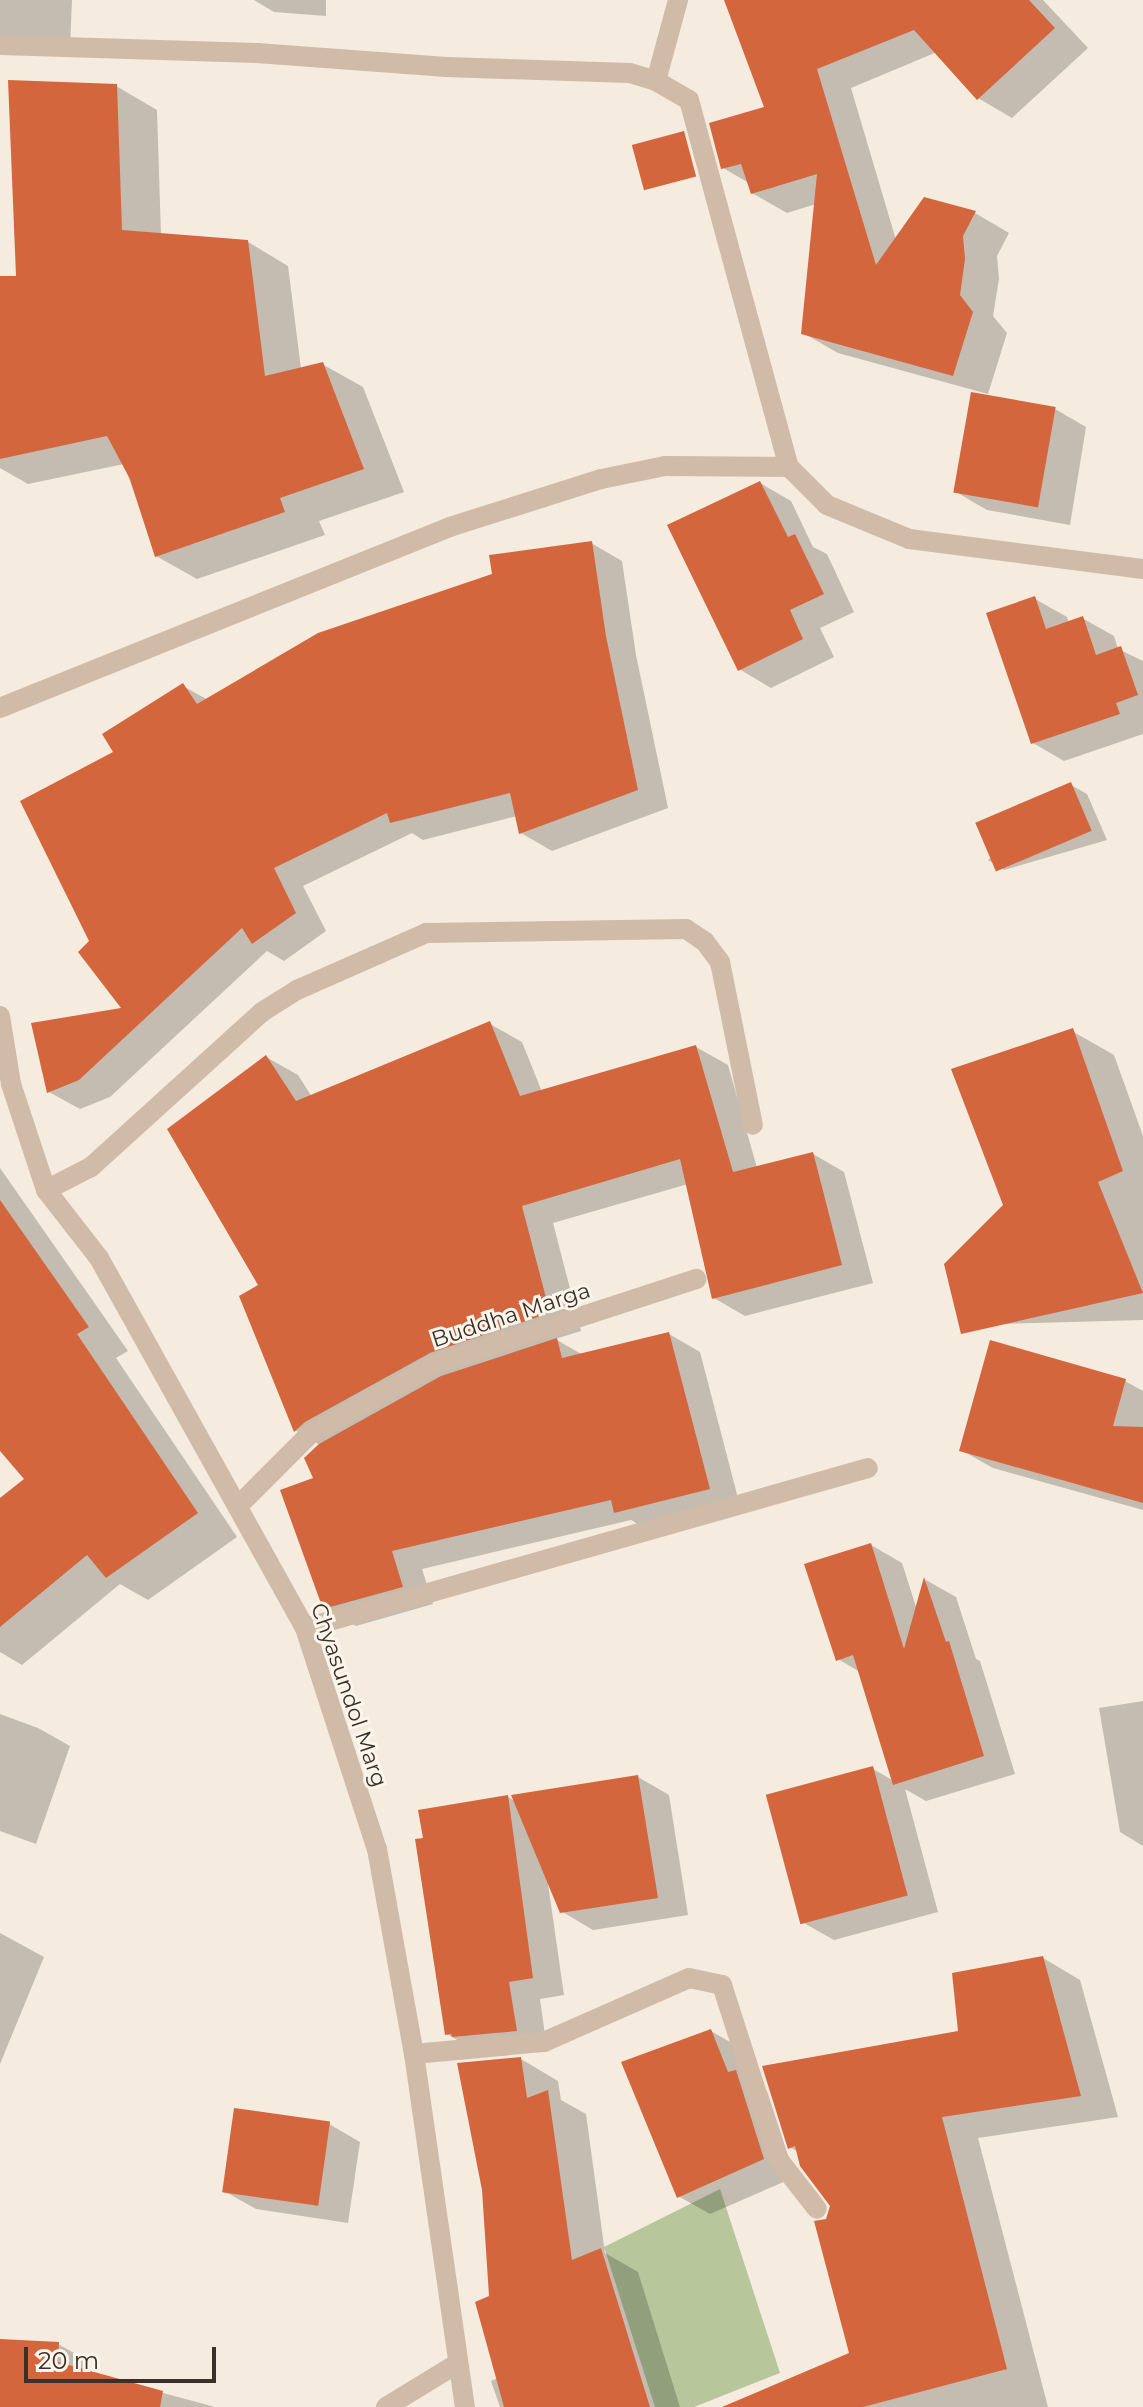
<!DOCTYPE html>
<html>
<head>
<meta charset="utf-8">
<style>
	body { margin:0 }
	#map { position:relative; width:1143px; height:2407px; overflow:hidden; background:#f5ebde; font-family:Montserrat,sans-serif }
	div>[style] { position:absolute }
	.green>* { inset:0; background:#b7c79b }
	.shadow>* { inset:0; background:#0003 }
	.building>* { inset:0; background:#d4663d; transform-origin:0 0 }
	.minor>* { height:20px; margin:-10px; padding:0 10px; transform-origin:10px; border-radius:10px; background:#cfbba8 }
	.tertiary>* { height:20px; margin:-10px; padding:0 10px; transform-origin:10px; border-radius:10px; background:#cfbba8 }
	span { translate:-50% -50%; white-space:nowrap; text-align:center; line-height:1.15; -webkit-text-stroke:6px #fcf5eb; paint-order:stroke }
	.street-label { font-size:22px; color:#3b2f29 }
	.scale { position:absolute; left:24px; top:2347px; width:192px; height:36px; box-sizing:border-box; border:4px solid #3b2f29; border-top:0; padding-left:10px; font-size:24px; line-height:28px; white-space:nowrap; color:#3b2f29; -webkit-text-stroke:6px #fcf5eb; paint-order:stroke }
</style>
</head>
<body>
<div id="map">
	<div class="green">
		<i style="clip-path:polygon(720px 2189px,780px 2373px,694px 2407px,655px 2407px,604px 2247px)"></i>
	</div>
	<div class="shadow">
		<i style="clip-path:polygon(0 0,72px 0,70px 48px,0 40px)"></i>
		<i style="clip-path:polygon(254px 0,326px 0,326px 16px,274px 12px)"></i>
		<i style="clip-path:polygon(731px 0,1043px 0,1088px 48px,1012px 118px,978px 98px,937px 52px,851px 88px,896px 240px,925px 199px,975px 213px,1009px 233px,997px 256px,999px 279px,993px 316px,1007px 333px,988px 394px,838px 353px,803px 333px,816px 204px,787px 213px,752px 193px,749px 183px,723px 168px,766px 109px)"></i>
		<i style="clip-path:polygon(116px 86px,157px 110px,161px 235px,248px 242px,288px 266px,301px 369px,322px 364px,363px 387px,404px 492px,319px 521px,325px 535px,197px 579px,156px 556px,124px 464px,28px 484px,0 468px,0 278px,18px 278px)"></i>
		<i style="clip-path:polygon(1055px 409px,1086px 427px,1070px 525px,987px 510px,956px 492px)"></i>
		<i style="clip-path:polygon(760px 483px,791px 501px,813px 547px,827px 554px,854px 612px,820px 628px,834px 657px,771px 688px,739px 669px)"></i>
		<i style="clip-path:polygon(591px 543px,622px 561px,636px 655px,668px 808px,552px 851px,521px 833px,517px 816px,423px 840px,412px 833px,303px 886px,326px 931px,284px 961px,267px 951px,110px 1097px,80px 1109px,49px 1092px,124px 1010px,92px 941px,116px 753px,183px 686px,208px 700px)"></i>
		<i style="clip-path:polygon(1035px 599px,1067px 617px,1069px 623px,1082px 618px,1114px 636px,1118px 649px,1143px 661px,1143px 734px,1064px 761px,1033px 743px)"></i>
		<i style="clip-path:polygon(1071px 785px,1087px 794px,1107px 840px,1004px 870px,988px 860px)"></i>
		<i style="clip-path:polygon(490px 1024px,522px 1042px,542px 1092px,696px 1047px,728px 1065px,757px 1168px,813px 1154px,844px 1172px,873px 1283px,745px 1316px,714px 1298px,688px 1184px,553px 1223px,581px 1331px,555px 1339px,583px 1355px,669px 1334px,700px 1352px,740px 1506px,648px 1530px,631px 1520px,422px 1569px,433px 1604px,356px 1626px,325px 1608px,315px 1480px,320px 1445px,295px 1430px,261px 1286px,266px 1057px,298px 1075px,312px 1097px)"></i>
		<i style="clip-path:polygon(1072px 1031px,1114px 1055px,1143px 1136px,1143px 1320px,997px 1324px,1005px 1205px)"></i>
		<i style="clip-path:polygon(0 1168px,128px 1351px,116px 1358px,237px 1537px,148px 1600px,120px 1584px,22px 1665px,0 1652px,0 1501px,26px 1479px,0 1448px)"></i>
		<i style="clip-path:polygon(1125px 1381px,1143px 1391px,1143px 1547px,1143px 1510px,993px 1468px,961px 1450px)"></i>
		<i style="clip-path:polygon(871px 1545px,902px 1563px,917px 1610px,926px 1580px,956px 1597px,976px 1659px,980px 1661px,1015px 1774px,926px 1801px,905px 1789px,938px 1912px,834px 1940px,802px 1922px,873px 1769px,894px 1781px,860px 1672px,838px 1659px)"></i>
		<i style="clip-path:polygon(1143px 1701px,1143px 1846px,1120px 1832px,1099px 1708px)"></i>
		<i style="clip-path:polygon(0 1714px,38px 1728px,70px 1746px,36px 1844px,0 1831px)"></i>
		<i style="clip-path:polygon(638px 1777px,669px 1795px,688px 1915px,593px 1930px,561px 1911px,548px 1884px,564px 1995px,540px 1999px,547px 2049px,478px 2052px,447px 2034px,426px 1840px,508px 1797px,516px 1802px)"></i>
		<i style="clip-path:polygon(0 1933px,44px 1957px,0 2064px)"></i>
		<i style="clip-path:polygon(1043px 1958px,1080px 1980px,1118px 2117px,978px 2138px,1048px 2407px,723px 2407px,851px 2355px,827px 2220px,832px 2206px,798px 2152px,790px 2147px,961px 2033px)"></i>
		<i style="clip-path:polygon(711px 2031px,742px 2049px,756px 2085px,767px 2091px,795px 2177px,710px 2214px,678px 2196px)"></i>
		<i style="clip-path:polygon(521px 2059px,558px 2081px,561px 2100px,586px 2114px,605px 2253px,638px 2272px,680px 2407px,500px 2407px,491px 2381px,498px 2378px,492px 2297px)"></i>
		<i style="clip-path:polygon(329px 2124px,360px 2142px,348px 2223px,256px 2209px,224px 2191px)"></i>
		<i style="clip-path:polygon(0 2341px,58px 2344px,90px 2362px,89px 2373px,215px 2407px,0 2407px)"></i>
	</div>
	<div class="building">
		<i style="clip-path:polygon(724px 0,1029px 0,1055px 28px,977px 100px,914px 30px,817px 69px,876px 265px,924px 197px,976px 211px,963px 236px,965px 259px,960px 295px,973px 312px,953px 376px,801px 334px,817px 174px,751px 194px,741px 164px,721px 169px,709px 123px,764px 107px)"></i>
		<i style="clip-path:polygon(8px 80px,117px 84px,122px 230px,248px 240px,265px 376px,323px 362px,364px 469px,280px 498px,285px 512px,155px 557px,130px 479px,107px 436px,0 459px,0 276px,16px 276px)"></i>
		<i style="left:684px;top:131px;width:47px;height:54px;rotate:75deg"></i>
		<i style="left:971px;top:392px;width:86px;height:102px;rotate:10deg"></i>
		<i style="clip-path:polygon(760px 481px,788px 537px,795px 534px,824px 594px,790px 610px,803px 639px,738px 671px,667px 525px)"></i>
		<i style="clip-path:polygon(592px 541px,606px 636px,638px 790px,519px 834px,510px 793px,390px 823px,387px 813px,274px 868px,296px 913px,252px 944px,242px 928px,79px 1080px,47px 1093px,31px 1023px,121px 1008px,78px 952px,89px 941px,20px 801px,113px 752px,102px 734px,183px 683px,197px 704px,318px 633px,492px 574px,489px 555px)"></i>
		<i style="clip-path:polygon(1035px 596px,1046px 629px,1083px 616px,1096px 655px,1121px 646px,1138px 695px,1116px 703px,1120px 714px,1031px 744px,986px 613px)"></i>
		<i style="left:1071px;top:782px;width:53px;height:104px;rotate:67deg"></i>
		<i style="clip-path:polygon(490px 1021px,520px 1096px,696px 1045px,733px 1172px,813px 1152px,842px 1265px,712px 1299px,680px 1159px,522px 1206px,550px 1313px,430px 1353px,305px 1422px,294px 1432px,239px 1296px,258px 1285px,167px 1129px,266px 1055px,296px 1101px)"></i>
		<i style="clip-path:polygon(1073px 1028px,1123px 1171px,1098px 1182px,1143px 1293px,961px 1334px,944px 1264px,1003px 1205px,951px 1069px)"></i>
		<i style="clip-path:polygon(0 1200px,89px 1327px,77px 1334px,198px 1513px,106px 1578px,87px 1555px,0 1627px,0 1498px,24px 1479px,0 1451px)"></i>
		<i style="clip-path:polygon(669px 1332px,710px 1489px,614px 1513px,611px 1500px,392px 1551px,403px 1587px,323px 1609px,280px 1490px,313px 1478px,304px 1458px,319px 1444px,441px 1376px,557px 1338px,562px 1358px)"></i>
		<i style="clip-path:polygon(990px 1340px,1126px 1379px,1113px 1426px,1143px 1427px,1143px 1503px,959px 1451px)"></i>
		<i style="clip-path:polygon(871px 1543px,904px 1649px,924px 1577px,946px 1642px,949px 1641px,984px 1756px,893px 1785px,853px 1655px,836px 1661px,804px 1564px)"></i>
		<i style="left:873px;top:1766px;width:134px;height:111px;rotate:75deg"></i>
		<i style="clip-path:polygon(638px 1775px,658px 1898px,560px 1913px,511px 1795px)"></i>
		<i style="clip-path:polygon(508px 1795px,533px 1978px,509px 1982px,517px 2031px,452px 2037px,451px 2034px,445px 2035px,415px 1839px,423px 1838px,418px 1810px)"></i>
		<i style="clip-path:polygon(1043px 1956px,1081px 2096px,942px 2117px,1007px 2369px,863px 2407px,722px 2407px,849px 2353px,814px 2221px,826px 2219px,830px 2206px,800px 2166px,795px 2146px,788px 2149px,762px 2066px,958px 2031px,952px 1973px)"></i>
		<i style="clip-path:polygon(711px 2029px,728px 2072px,736px 2070px,764px 2159px,677px 2198px,621px 2062px)"></i>
		<i style="clip-path:polygon(521px 2057px,527px 2098px,548px 2090px,572px 2260px,601px 2248px,650px 2407px,504px 2407px,475px 2302px,489px 2296px,482px 2190px,457px 2063px)"></i>
		<i style="left:234px;top:2108px;width:97px;height:85px;rotate:8deg"></i>
		<i style="clip-path:polygon(0 2339px,59px 2342px,58px 2362px,163px 2391px,160px 2407px,0 2407px)"></i>
	</div>
	<div class="minor">
		<i style="left:0;top:45px;width:257px;rotate:1.8deg"></i>
		<i style="left:257px;top:53px;width:190px;rotate:4.2deg"></i>
		<i style="left:446px;top:67px;width:184px;rotate:1.9deg"></i>
		<i style="left:630px;top:73px;width:27px;rotate:17deg"></i>
		<i style="left:656px;top:81px;width:38px;rotate:30deg"></i>
		<i style="left:689px;top:100px;width:380px;rotate:74.8deg"></i>
		<i style="left:789px;top:467px;width:124px;rotate:-179.5deg"></i>
		<i style="left:665px;top:466px;width:65px;rotate:168.5deg"></i>
		<i style="left:601px;top:479px;width:158px;rotate:162.4deg"></i>
		<i style="left:450px;top:527px;width:485px;rotate:158.1deg"></i>
		<i style="left:656px;top:81px;width:84px;rotate:-74.8deg"></i>
		<i style="left:789px;top:467px;width:54px;rotate:45deg"></i>
		<i style="left:827px;top:505px;width:89px;rotate:22.5deg"></i>
		<i style="left:909px;top:539px;width:236px;rotate:7.3deg"></i>
		<i style="left:46px;top:1190px;width:51px;rotate:-27.1deg"></i>
		<i style="left:91px;top:1167px;width:231px;rotate:-42.2deg"></i>
		<i style="left:262px;top:1012px;width:41px;rotate:-32.2deg"></i>
		<i style="left:297px;top:990px;width:141px;rotate:-23.8deg"></i>
		<i style="left:426px;top:933px;width:260px;rotate:-0.9deg"></i>
		<i style="left:686px;top:929px;width:23px;rotate:34deg"></i>
		<i style="left:705px;top:942px;width:25px;rotate:53deg"></i>
		<i style="left:720px;top:962px;width:166px;rotate:78.6deg"></i>
		<i style="left:239px;top:1505px;width:102px;rotate:-45deg"></i>
		<i style="left:311px;top:1433px;width:143px;rotate:-28.9deg"></i>
		<i style="left:436px;top:1364px;width:274px;rotate:-18.1deg"></i>
		<i style="left:305px;top:1628px;width:585px;rotate:-15.86deg"></i>
		<i style="left:414px;top:2054px;width:131px;rotate:-5.3deg"></i>
		<i style="left:544px;top:2042px;width:158px;rotate:-23.8deg"></i>
		<i style="left:689px;top:1978px;width:34px;rotate:12deg"></i>
		<i style="left:722px;top:1985px;width:183px;rotate:72.2deg"></i>
		<i style="left:778px;top:2159px;width:63px;rotate:52deg"></i>
		<i style="left:386px;top:2407px;width:84px;rotate:-31.4deg"></i>
	</div>
	<div class="tertiary">
		<i style="left:0;top:1016px;width:69px;rotate:80.8deg"></i>
		<i style="left:11px;top:1084px;width:112px;rotate:71.7deg"></i>
		<i style="left:46px;top:1190px;width:86px;rotate:52.1deg"></i>
		<i style="left:99px;top:1258px;width:423px;rotate:60.9deg"></i>
		<i style="left:305px;top:1628px;width:232px;rotate:72deg"></i>
		<i style="left:377px;top:1849px;width:208px;rotate:79.8deg"></i>
		<i style="left:414px;top:2054px;width:357px;rotate:81.8deg"></i>
	</div>
	<div class="street-label">
		<span style="left:511px;top:1315px;rotate:-18deg">Buddha Marga</span>
		<span style="left:349px;top:1695px;rotate:71deg">Chyasundol Marg</span>
	</div>
	<div class="scale">20 m</div>
</div>
</body>
</html>
